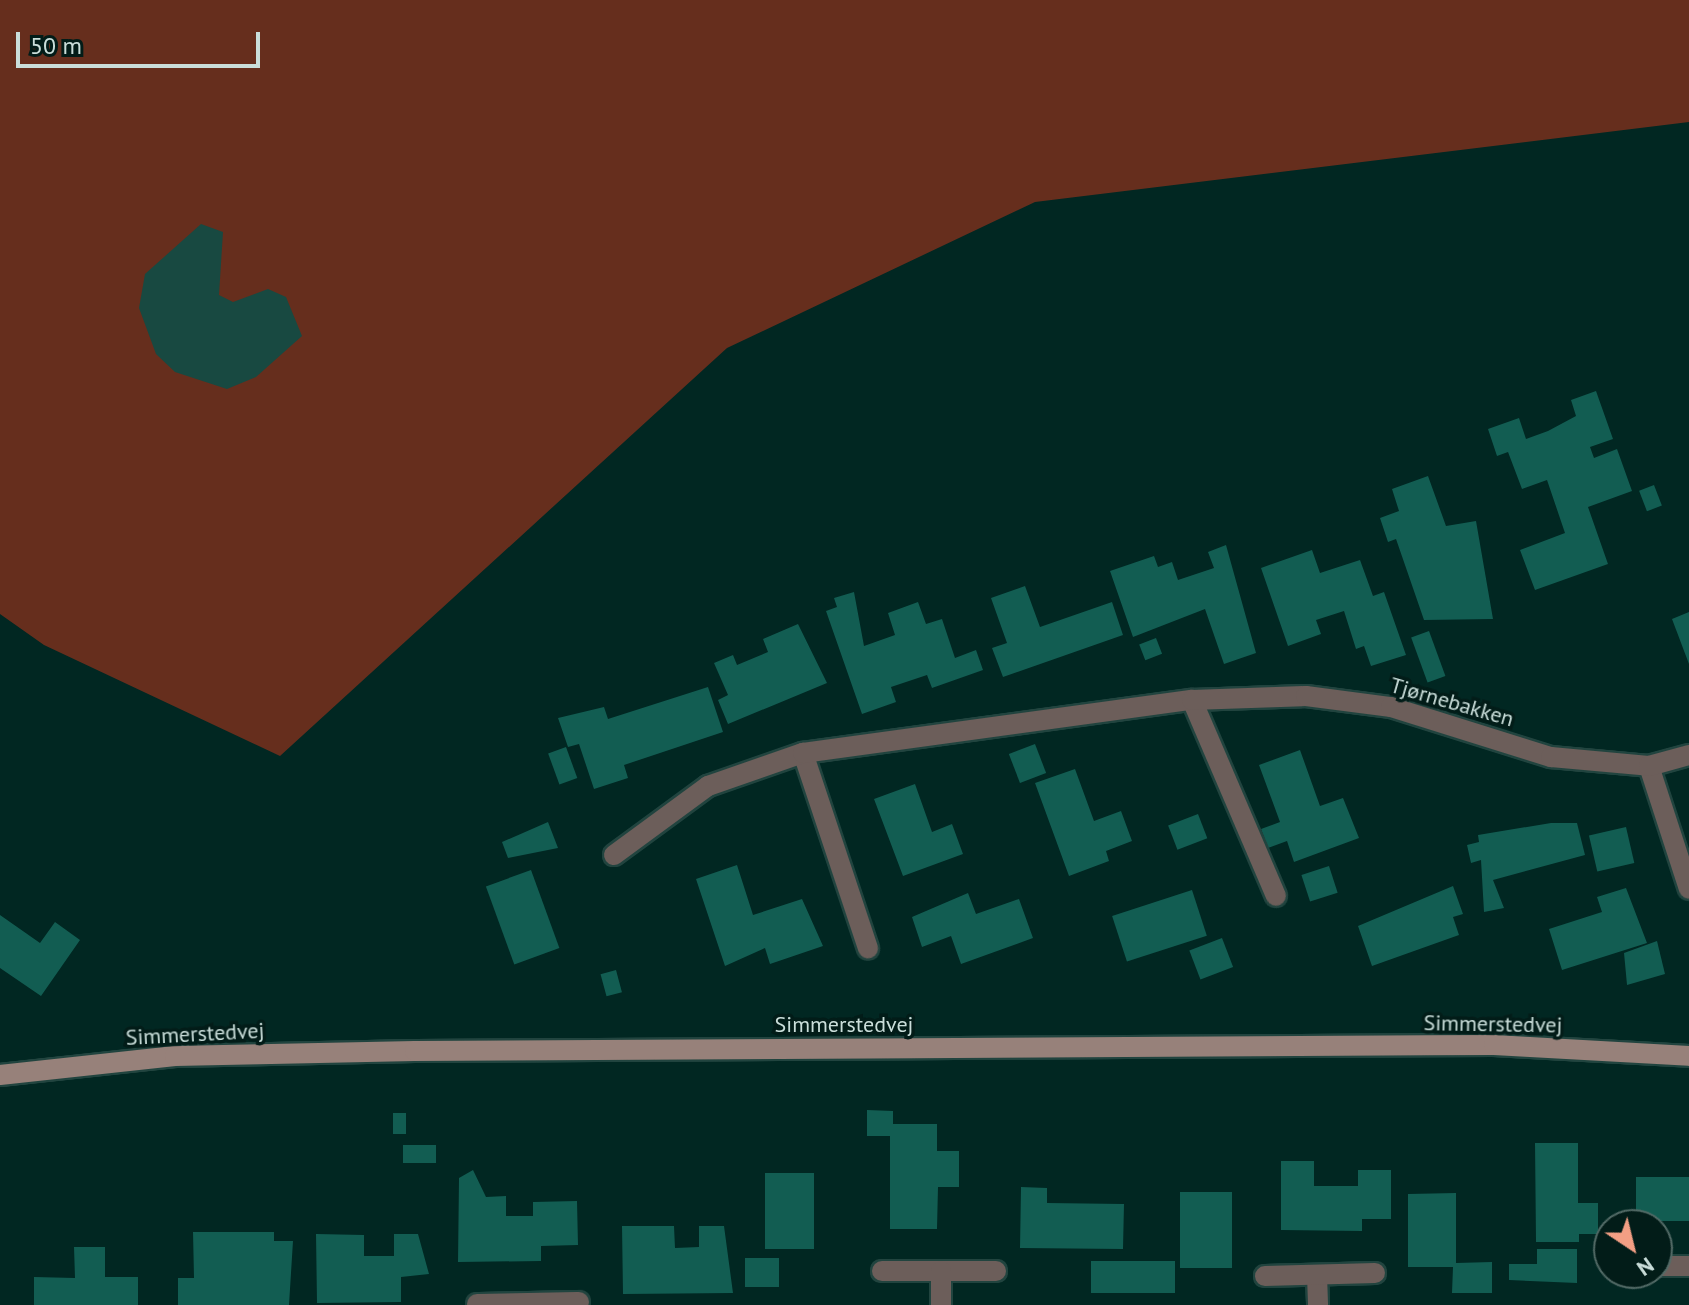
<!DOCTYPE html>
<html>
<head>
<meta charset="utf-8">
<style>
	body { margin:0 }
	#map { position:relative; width:1689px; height:1305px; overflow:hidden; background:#012722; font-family:"PT Sans",sans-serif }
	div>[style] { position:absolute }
	.green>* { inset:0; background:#662e1d }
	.water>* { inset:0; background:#184941 }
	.building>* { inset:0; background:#125d52; transform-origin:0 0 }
	.roads { filter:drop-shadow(2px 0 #21443f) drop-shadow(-2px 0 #21443f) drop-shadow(0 2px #21443f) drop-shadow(0 -2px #21443f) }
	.street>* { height:20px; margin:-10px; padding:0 10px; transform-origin:10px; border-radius:10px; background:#6c5e5a }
	.secondary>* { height:20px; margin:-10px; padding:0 10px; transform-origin:10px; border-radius:10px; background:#97817a }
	span { translate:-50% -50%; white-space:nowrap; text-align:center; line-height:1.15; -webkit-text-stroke:7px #021c18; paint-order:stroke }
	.street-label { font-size:22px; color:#cadeda }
	.north { position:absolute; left:1593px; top:1209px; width:80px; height:80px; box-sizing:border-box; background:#021c18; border:2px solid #526a66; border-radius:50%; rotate:145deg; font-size:22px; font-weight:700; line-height:32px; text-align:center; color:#cadeda }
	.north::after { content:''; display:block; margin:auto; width:28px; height:36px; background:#f39f84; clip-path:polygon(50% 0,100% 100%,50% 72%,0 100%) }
	.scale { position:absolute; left:16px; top:32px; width:244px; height:36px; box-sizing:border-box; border:4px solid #cadeda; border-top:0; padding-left:10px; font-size:24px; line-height:28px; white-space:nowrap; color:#cadeda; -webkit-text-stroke:6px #021c18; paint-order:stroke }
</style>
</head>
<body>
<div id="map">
	<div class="green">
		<i style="clip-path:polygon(0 0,1689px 0,1689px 122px,1035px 202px,727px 348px,280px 756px,44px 645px,0 614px)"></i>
	</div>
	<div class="water">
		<i style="clip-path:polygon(201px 224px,223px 232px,219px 295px,233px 302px,268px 289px,286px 297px,302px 336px,256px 377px,227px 389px,175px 372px,156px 354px,139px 308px,145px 274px)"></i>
	</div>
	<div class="building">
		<i style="clip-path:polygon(1596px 391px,1613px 439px,1590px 447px,1594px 458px,1617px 449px,1632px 491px,1588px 507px,1608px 564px,1535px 590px,1520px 550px,1565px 533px,1547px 480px,1522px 489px,1508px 452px,1497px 456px,1488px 429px,1519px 418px,1526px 439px,1548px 431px,1576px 416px,1571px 400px)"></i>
		<i style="clip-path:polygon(1428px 476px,1446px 526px,1476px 521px,1493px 619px,1424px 620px,1396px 539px,1388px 542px,1380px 518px,1399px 511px,1392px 489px)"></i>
		<i style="left:1654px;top:485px;width:22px;height:16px;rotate:69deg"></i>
		<i style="clip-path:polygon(1226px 545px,1256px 653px,1224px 664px,1205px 609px,1133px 637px,1110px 571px,1154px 556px,1158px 567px,1172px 562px,1178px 580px,1214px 568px,1208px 552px)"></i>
		<i style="clip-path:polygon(1312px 550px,1320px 573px,1360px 560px,1373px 596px,1384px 592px,1406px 655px,1371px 666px,1364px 646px,1356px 649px,1344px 611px,1316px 620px,1321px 634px,1288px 646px,1261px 568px)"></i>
		<i style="clip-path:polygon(1025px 586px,1040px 627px,1112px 602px,1123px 635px,1003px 677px,992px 648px,1007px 643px,991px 598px)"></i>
		<i style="clip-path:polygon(854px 592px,864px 646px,895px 635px,888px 613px,918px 602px,926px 624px,942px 619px,955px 658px,976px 650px,983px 670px,932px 688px,927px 675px,891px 687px,896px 702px,862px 714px,826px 611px,837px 607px,834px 598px)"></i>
		<i style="clip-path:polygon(1689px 612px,1689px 664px,1672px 619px)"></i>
		<i style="clip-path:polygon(798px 624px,827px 683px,728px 724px,718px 700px,728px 695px,714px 663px,733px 655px,737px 665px,768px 652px,763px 639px)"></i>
		<i style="left:1429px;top:631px;width:48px;height:19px;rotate:70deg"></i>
		<i style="left:1156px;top:638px;width:17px;height:18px;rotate:69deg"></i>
		<i style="clip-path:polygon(708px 687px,723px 732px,624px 765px,628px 778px,594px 789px,579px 744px,568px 747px,558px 718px,604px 707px,608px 719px)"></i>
		<i style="left:1035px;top:744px;width:31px;height:28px;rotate:69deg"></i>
		<i style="left:566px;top:747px;width:33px;height:19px;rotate:70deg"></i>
		<i style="clip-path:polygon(1300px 750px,1320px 806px,1343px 798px,1359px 838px,1294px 862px,1287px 841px,1268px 848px,1261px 829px,1280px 822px,1259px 765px)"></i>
		<i style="clip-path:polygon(1075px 769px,1094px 821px,1121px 811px,1132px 841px,1106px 851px,1109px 861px,1069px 876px,1035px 783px)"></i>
		<i style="clip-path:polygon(915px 784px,932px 832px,952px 824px,963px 854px,903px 876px,874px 799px)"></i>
		<i style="left:1198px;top:814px;width:26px;height:32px;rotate:69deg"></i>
		<i style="clip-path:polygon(548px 822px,558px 848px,508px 858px,502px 842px)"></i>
		<i style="clip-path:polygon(1551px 823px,1577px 823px,1585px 855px,1493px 880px,1504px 908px,1484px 912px,1481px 860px,1471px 863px,1467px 845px,1479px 842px,1478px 835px)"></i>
		<i style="left:1626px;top:827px;width:37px;height:38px;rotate:77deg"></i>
		<i style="clip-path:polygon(737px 865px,753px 915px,802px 899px,823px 946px,770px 964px,765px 948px,725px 966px,696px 879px)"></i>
		<i style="left:1329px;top:866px;width:28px;height:29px;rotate:72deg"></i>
		<i style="left:531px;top:870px;width:83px;height:48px;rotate:70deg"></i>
		<i style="clip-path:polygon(1453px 886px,1463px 914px,1453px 917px,1459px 935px,1372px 966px,1358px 926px)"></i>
		<i style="clip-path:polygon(1626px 888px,1647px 943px,1562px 970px,1549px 929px,1602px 912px,1597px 897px)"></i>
		<i style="left:1192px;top:890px;width:48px;height:84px;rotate:72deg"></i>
		<i style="clip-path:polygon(968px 893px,976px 914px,1019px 899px,1033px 938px,961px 964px,951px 936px,922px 947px,912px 917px)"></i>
		<i style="clip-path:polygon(0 915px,40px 943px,55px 922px,80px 940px,41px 996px,0 968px)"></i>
		<i style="left:1222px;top:938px;width:31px;height:35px;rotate:69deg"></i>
		<i style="clip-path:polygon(1657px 941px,1665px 974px,1627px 985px,1624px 953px)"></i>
		<i style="left:616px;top:970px;width:23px;height:16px;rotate:75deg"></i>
		<i style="clip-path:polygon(867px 1110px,893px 1111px,893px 1124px,937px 1124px,937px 1151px,959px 1151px,959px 1187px,938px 1187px,937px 1229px,890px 1229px,890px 1136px,867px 1136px)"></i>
		<i style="left:393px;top:1113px;width:13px;height:21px"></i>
		<i style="clip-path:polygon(1535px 1143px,1578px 1143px,1578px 1203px,1598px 1203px,1598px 1234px,1579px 1234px,1579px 1242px,1536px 1242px)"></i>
		<i style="left:403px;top:1145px;width:33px;height:18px"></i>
		<i style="clip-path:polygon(1281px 1161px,1314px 1161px,1314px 1186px,1358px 1186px,1358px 1170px,1391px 1170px,1391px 1219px,1362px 1219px,1362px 1231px,1281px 1230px)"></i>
		<i style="clip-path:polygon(473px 1170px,486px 1197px,506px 1196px,506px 1216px,533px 1216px,533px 1202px,577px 1201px,578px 1245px,541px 1246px,541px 1261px,458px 1262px,459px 1178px)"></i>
		<i style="left:765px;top:1173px;width:49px;height:76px"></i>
		<i style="left:1636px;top:1177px;width:53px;height:44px"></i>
		<i style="clip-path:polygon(1021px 1187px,1047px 1188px,1047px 1203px,1124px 1204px,1123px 1249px,1020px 1248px)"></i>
		<i style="left:1180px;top:1192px;width:52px;height:76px"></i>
		<i style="clip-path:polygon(1456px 1193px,1456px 1263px,1492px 1262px,1492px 1293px,1452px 1293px,1453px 1267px,1408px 1267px,1408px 1194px)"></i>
		<i style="clip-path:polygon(622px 1226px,674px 1226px,675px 1248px,699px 1247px,699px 1226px,724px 1226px,733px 1293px,623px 1294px)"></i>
		<i style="clip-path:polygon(193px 1232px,274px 1232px,274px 1241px,293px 1241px,289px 1305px,178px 1305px,178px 1278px,194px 1278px)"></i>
		<i style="clip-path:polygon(316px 1234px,364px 1235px,364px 1256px,394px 1256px,394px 1234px,418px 1234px,429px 1274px,401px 1277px,401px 1302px,317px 1303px)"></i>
		<i style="clip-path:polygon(74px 1247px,105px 1247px,105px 1277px,138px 1277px,138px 1305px,34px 1305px,34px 1277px,75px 1278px)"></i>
		<i style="clip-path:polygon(1537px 1249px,1577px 1249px,1577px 1283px,1509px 1280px,1509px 1264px,1537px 1264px)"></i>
		<i style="left:745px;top:1258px;width:34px;height:29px"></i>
		<i style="left:1091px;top:1261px;width:84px;height:32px"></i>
	</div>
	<div class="roads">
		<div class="street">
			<i style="left:1192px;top:700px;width:213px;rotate:66.8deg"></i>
			<i style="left:803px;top:753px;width:206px;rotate:71.6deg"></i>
			<i style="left:1649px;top:766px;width:129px;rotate:72deg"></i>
			<i style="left:614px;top:855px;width:117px;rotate:-36.3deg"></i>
			<i style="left:708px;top:786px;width:101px;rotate:-19.2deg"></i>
			<i style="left:803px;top:753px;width:393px;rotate:-7.8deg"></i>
			<i style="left:1192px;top:700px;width:114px;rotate:-2deg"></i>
			<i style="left:1306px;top:696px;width:86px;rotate:7.4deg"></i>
			<i style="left:1391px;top:707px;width:168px;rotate:17.4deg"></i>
			<i style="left:1551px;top:757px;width:98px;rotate:5.2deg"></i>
			<i style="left:1649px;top:766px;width:41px;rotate:-15.4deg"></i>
			<i style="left:1657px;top:1266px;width:32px"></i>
			<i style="left:882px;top:1271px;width:114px"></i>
			<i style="left:941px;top:1271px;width:34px;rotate:90deg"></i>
			<i style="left:1317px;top:1275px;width:30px;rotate:88deg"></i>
			<i style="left:1265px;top:1276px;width:110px;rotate:-1.6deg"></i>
			<i style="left:477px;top:1304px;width:102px;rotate:-1.1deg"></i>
		</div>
		<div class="secondary">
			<i style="left:0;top:1075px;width:176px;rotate:-6.2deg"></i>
			<i style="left:175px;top:1056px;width:240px;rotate:-1.2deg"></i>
			<i style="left:415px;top:1051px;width:1079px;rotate:-0.32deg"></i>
			<i style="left:1494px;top:1045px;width:195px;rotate:3.2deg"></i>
		</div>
	</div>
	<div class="street-label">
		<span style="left:1452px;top:702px;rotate:16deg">Tjørnebakken</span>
		<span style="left:1493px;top:1024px;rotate:1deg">Simmerstedvej</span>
		<span style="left:844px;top:1025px">Simmerstedvej</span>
		<span style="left:195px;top:1034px;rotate:-3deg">Simmerstedvej</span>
	</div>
	<div class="north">N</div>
	<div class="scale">50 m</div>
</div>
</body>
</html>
